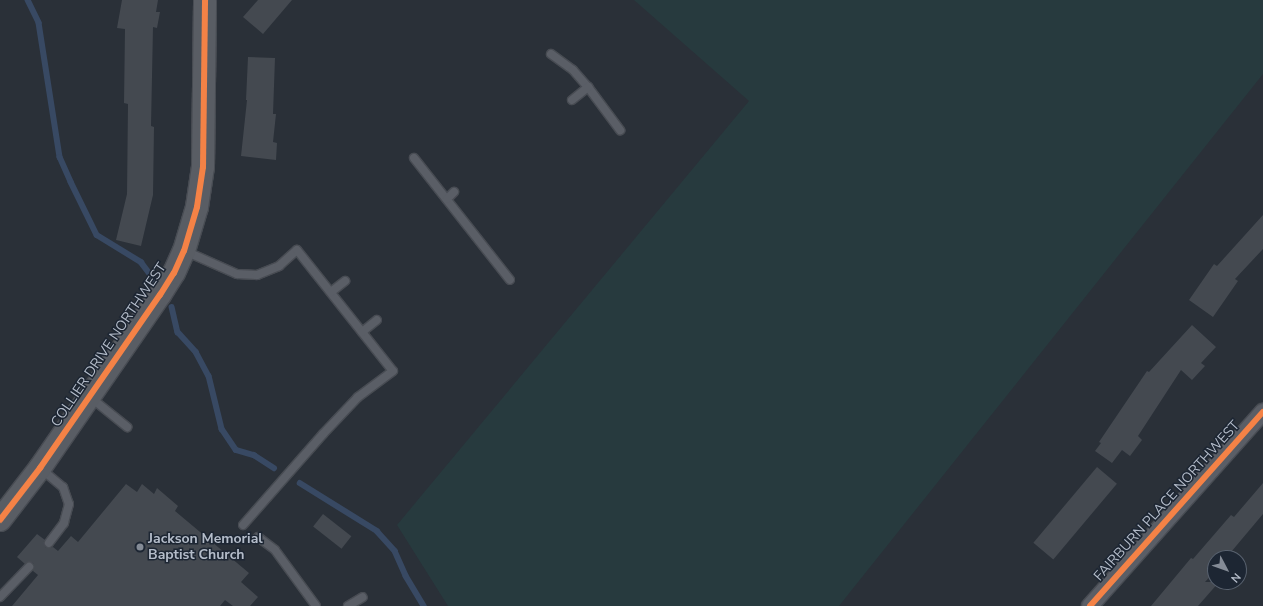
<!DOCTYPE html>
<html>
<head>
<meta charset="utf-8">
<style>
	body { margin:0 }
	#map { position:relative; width:1263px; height:606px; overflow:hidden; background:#2a3038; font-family:"Nunito Sans",sans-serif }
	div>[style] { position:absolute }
	.green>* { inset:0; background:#273a3e }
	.stream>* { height:5.5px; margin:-2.75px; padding:0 2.75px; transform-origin:2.75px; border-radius:2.75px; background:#384963 }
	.building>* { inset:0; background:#444950; transform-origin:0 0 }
	.roads { filter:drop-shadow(1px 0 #484c53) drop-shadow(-1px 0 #484c53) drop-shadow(0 1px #484c53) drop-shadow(0 -1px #484c53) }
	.lane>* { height:8px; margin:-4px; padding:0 4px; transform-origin:4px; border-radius:4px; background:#5a5e66 }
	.street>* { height:16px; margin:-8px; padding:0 8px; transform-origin:8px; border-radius:8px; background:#5a5e66 }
	.secondary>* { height:22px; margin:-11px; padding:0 11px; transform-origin:11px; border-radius:11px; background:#595d64 }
	.cycleway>* { height:6px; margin:-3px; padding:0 3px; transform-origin:3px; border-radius:3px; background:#f48246 }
	.dots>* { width:11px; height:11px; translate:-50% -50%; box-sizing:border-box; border:2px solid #1d2633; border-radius:50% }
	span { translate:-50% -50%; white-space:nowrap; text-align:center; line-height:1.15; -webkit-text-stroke:3px #1d2633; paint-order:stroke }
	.street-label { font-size:14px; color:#b4bcc9 }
	.poi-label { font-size:14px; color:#b4bcc9; font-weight:700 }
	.left { translate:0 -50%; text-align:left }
	.north { position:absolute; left:1207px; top:550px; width:40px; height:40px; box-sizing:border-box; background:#1d2633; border:1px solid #59626f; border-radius:50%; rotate:131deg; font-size:11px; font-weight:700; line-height:16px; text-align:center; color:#b4bcc9 }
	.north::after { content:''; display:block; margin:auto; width:14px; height:18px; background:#848b96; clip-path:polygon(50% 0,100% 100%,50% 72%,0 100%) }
</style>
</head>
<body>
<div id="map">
	<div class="green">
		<i style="clip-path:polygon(634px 0,1263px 0,1263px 74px,839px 606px,448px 606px,397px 525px,749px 101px)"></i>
	</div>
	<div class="stream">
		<i style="left:28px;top:0;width:25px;rotate:64deg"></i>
		<i style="left:39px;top:23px;width:136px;rotate:81.1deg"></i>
		<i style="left:60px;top:157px;width:27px;rotate:66deg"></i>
		<i style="left:71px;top:182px;width:59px;rotate:63.9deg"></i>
		<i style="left:97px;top:235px;width:52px;rotate:31.5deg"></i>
		<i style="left:141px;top:262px;width:26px;rotate:53deg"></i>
		<i style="left:172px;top:307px;width:26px;rotate:77deg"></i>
		<i style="left:178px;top:332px;width:27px;rotate:48deg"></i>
		<i style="left:196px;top:352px;width:27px;rotate:62deg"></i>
		<i style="left:209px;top:376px;width:55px;rotate:76.2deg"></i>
		<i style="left:222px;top:429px;width:25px;rotate:56deg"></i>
		<i style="left:236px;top:450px;width:19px;rotate:16deg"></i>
		<i style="left:254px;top:455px;width:24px;rotate:33deg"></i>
		<i style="left:300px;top:483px;width:91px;rotate:31.9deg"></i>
		<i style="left:377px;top:531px;width:27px;rotate:48deg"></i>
		<i style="left:395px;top:551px;width:27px;rotate:66deg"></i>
		<i style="left:406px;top:576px;width:35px;rotate:59deg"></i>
	</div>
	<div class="building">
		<i style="clip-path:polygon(122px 0,158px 0,156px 12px,160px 12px,157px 28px,153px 27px,151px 126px,154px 127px,153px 195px,141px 246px,116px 240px,127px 194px,128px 104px,124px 103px,125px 29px,117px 28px)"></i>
		<i style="clip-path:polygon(258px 0,292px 0,263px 34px,243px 17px)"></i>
		<i style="clip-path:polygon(248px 57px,275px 58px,273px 114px,276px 114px,273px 142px,277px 143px,276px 160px,241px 156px,247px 100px,246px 100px)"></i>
		<i style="clip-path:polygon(1263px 215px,1263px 249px,1235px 279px,1238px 281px,1213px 317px,1189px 300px,1214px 264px,1217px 266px)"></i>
		<i style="clip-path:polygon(1192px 325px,1216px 347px,1201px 363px,1205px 366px,1192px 380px,1181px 370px,1138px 436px,1142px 440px,1130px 456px,1122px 450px,1112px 463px,1095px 451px,1101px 443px,1099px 442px,1147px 371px,1149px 372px)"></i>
		<i style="left:1097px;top:467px;width:26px;height:99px;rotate:40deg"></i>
		<i style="clip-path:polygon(1263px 483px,1263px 514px,1226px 558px,1215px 558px,1215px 571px,1205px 582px,1219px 582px,1198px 606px,1151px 606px,1191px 558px,1193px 559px,1231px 515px,1234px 517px)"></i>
		<i style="clip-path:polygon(126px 484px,137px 492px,142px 484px,154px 494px,157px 488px,178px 506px,175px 511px,249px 573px,241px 582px,258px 597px,250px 606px,233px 606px,225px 600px,220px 606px,12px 606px,38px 575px,33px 571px,34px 566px,33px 563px,28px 562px,25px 564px,17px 557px,37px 534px,45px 540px,45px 547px,49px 548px,53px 547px,58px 551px,71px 536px,78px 542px)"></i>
		<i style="left:323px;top:514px;width:36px;height:16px;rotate:38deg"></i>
	</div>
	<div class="roads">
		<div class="lane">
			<i style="left:551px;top:54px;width:27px;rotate:36deg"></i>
			<i style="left:573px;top:70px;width:23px;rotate:49deg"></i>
			<i style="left:588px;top:87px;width:54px;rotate:53.3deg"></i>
			<i style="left:572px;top:100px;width:21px;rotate:-39deg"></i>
			<i style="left:414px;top:158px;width:155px;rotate:51.8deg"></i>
			<i style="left:447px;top:199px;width:10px;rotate:-45deg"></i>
			<i style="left:185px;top:251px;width:57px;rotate:23.9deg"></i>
			<i style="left:237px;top:274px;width:20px;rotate:3deg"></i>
			<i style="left:257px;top:275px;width:24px;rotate:-22deg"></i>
			<i style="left:279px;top:266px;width:24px;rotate:-42deg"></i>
			<i style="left:297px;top:250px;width:154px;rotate:51.6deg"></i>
			<i style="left:393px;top:371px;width:44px;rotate:143.4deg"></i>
			<i style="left:358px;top:397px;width:51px;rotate:133.4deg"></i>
			<i style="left:323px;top:434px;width:121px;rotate:131.3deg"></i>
			<i style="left:331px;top:292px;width:18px;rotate:-38deg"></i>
			<i style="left:362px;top:332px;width:19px;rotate:-39deg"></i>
			<i style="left:90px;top:397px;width:48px;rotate:39deg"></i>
			<i style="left:40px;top:468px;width:30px;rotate:40deg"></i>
			<i style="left:63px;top:487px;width:18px;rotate:71deg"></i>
			<i style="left:69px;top:504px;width:20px;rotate:105deg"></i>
			<i style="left:64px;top:523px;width:25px;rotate:127deg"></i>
			<i style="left:258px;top:537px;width:21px;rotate:37deg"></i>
			<i style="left:275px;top:550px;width:69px;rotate:53.8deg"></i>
			<i style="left:0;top:597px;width:42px;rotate:-46deg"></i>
			<i style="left:348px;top:606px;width:17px;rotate:-31deg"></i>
		</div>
		<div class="street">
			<i style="left:1090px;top:606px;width:260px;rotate:-48.3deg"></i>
		</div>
		<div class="secondary">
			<i style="left:0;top:520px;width:66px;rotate:-52.4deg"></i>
			<i style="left:40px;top:468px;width:211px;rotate:-55.3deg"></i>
			<i style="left:160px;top:295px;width:26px;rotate:-58deg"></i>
			<i style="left:174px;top:273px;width:24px;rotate:-66deg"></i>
			<i style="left:184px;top:251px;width:46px;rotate:-73.5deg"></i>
			<i style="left:197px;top:207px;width:40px;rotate:-81.5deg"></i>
			<i style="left:203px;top:167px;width:167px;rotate:-89.3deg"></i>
		</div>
	</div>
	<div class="cycleway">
		<i style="left:0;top:520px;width:66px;rotate:-52.4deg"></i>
		<i style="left:40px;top:468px;width:211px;rotate:-55.3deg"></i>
		<i style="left:160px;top:295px;width:26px;rotate:-58deg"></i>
		<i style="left:174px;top:273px;width:24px;rotate:-66deg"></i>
		<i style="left:184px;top:251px;width:46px;rotate:-73.5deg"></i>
		<i style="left:197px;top:207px;width:40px;rotate:-81.5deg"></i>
		<i style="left:203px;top:167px;width:167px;rotate:-89.3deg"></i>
		<i style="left:1090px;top:606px;width:260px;rotate:-48.3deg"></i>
	</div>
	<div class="dots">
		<i style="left:140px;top:547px;background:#848b96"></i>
	</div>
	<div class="street-label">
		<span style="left:109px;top:345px;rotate:-56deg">COLLIER DRIVE NORTHWEST</span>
		<span style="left:1167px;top:501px;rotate:-48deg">FAIRBURN PLACE NORTHWEST</span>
	</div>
	<div class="poi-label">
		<span class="left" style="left:148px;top:547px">Jackson Memorial<br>Baptist Church</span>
	</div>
	<div class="north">N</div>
</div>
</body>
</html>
